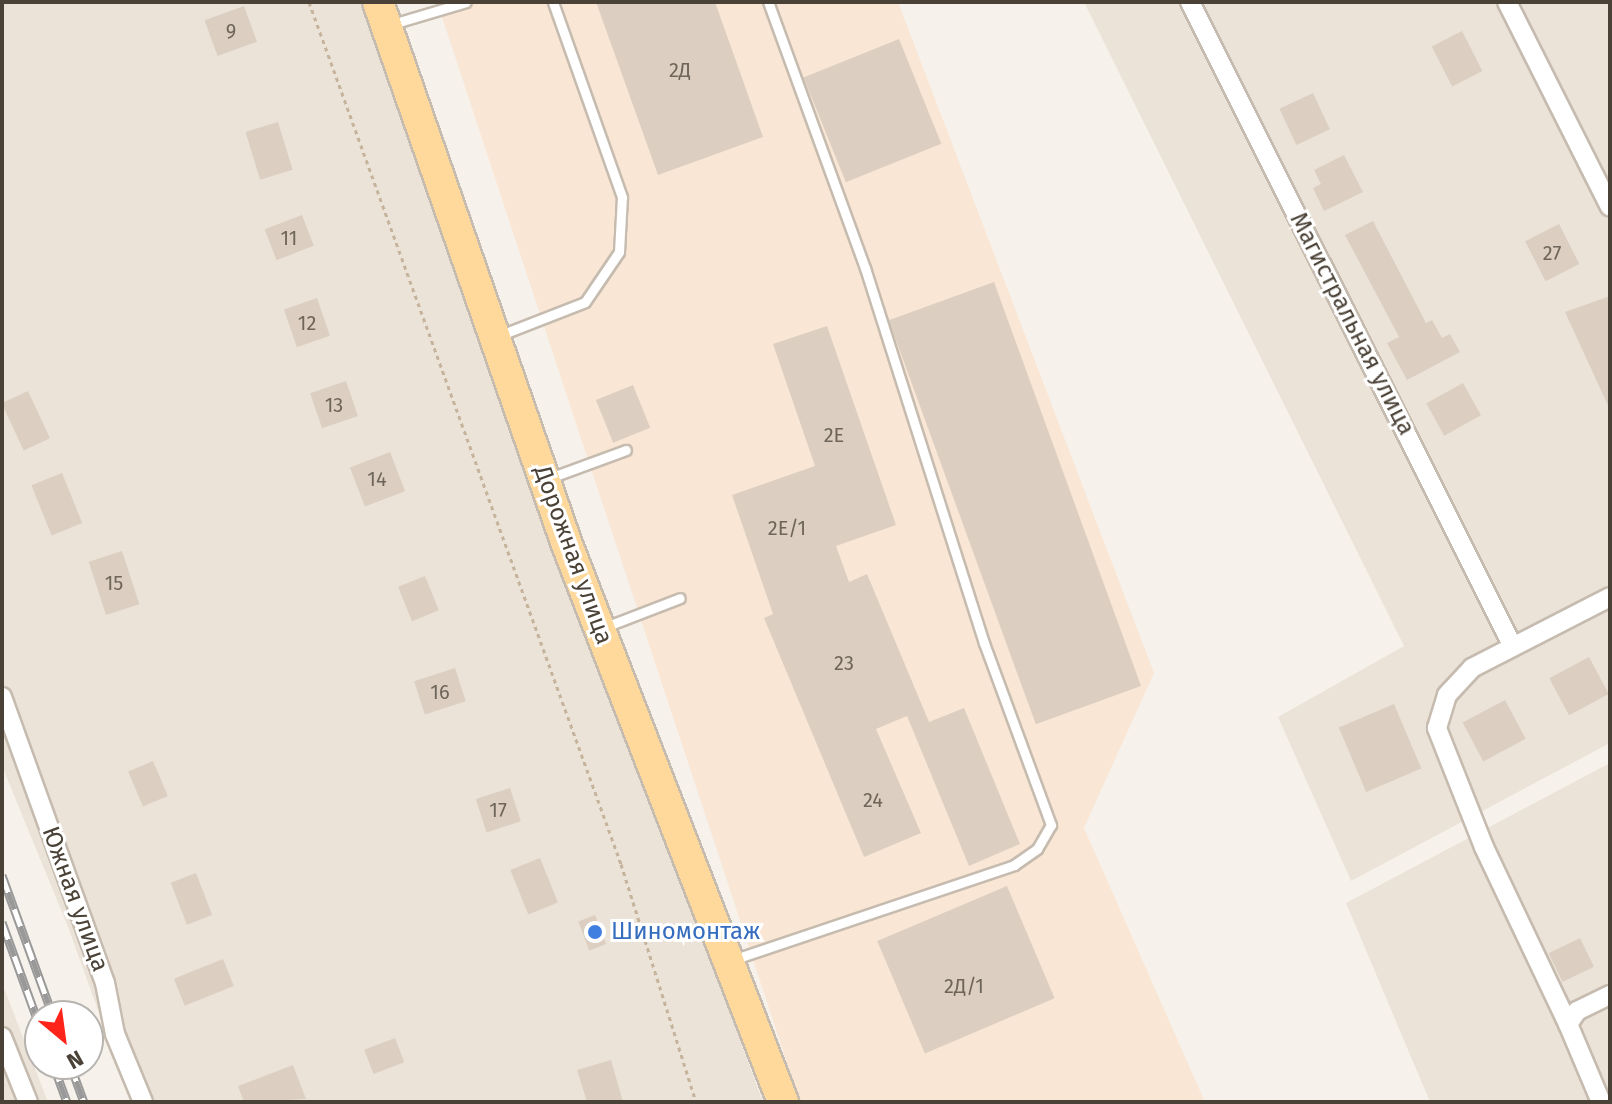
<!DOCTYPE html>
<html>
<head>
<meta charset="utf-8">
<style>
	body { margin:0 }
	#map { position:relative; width:1612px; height:1104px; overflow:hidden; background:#f6f2eb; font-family:"Fira Sans",sans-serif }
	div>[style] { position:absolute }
	.residential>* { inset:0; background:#ebe3d8 }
	.commercial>* { inset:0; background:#f9e6d5 }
	.building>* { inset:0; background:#dccfc2; transform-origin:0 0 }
	.path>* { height:3px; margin-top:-1.5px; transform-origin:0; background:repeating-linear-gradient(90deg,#c6b39c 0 4px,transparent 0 8px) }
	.roads { filter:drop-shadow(2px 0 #c6bbaf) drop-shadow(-2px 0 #c6bbaf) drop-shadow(0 2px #c6bbaf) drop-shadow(0 -2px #c6bbaf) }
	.lane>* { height:9px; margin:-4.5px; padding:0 4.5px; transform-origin:4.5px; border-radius:4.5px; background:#fff }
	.street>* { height:18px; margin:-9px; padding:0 9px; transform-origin:9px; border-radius:9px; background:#fff }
	.primary>* { height:30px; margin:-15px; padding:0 15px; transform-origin:15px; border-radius:15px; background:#ffd89b }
	.rail>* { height:9px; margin-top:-4.5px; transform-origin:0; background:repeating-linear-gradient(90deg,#fff 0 18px,#999 0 36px); box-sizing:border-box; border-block:2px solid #999 }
	.dots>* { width:22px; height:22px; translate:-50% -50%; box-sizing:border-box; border:4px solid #fff; border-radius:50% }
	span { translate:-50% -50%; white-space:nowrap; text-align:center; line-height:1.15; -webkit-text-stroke:6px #fff; paint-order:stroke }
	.number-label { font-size:20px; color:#6f655a }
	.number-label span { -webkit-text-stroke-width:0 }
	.street-label { font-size:24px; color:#4b4237 }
	.shop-label { font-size:24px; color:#366cbe }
	.left { translate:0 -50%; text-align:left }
	.frame { position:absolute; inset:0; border:4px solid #4b4237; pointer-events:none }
	.north { position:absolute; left:24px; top:1000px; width:80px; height:80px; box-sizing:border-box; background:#fff; border:2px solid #b7b3af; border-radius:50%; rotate:151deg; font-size:22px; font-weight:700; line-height:32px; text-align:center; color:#4b4237 }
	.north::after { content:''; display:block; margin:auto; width:28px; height:36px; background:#ff2419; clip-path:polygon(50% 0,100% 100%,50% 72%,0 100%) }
</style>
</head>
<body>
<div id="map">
	<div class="residential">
		<i style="clip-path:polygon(2px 2px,374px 2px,524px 457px,763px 1102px,131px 1102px,68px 927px,2px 766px)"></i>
		<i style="clip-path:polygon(1084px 2px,1610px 2px,1610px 743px,1351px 881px,1278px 717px,1404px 646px)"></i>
		<i style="clip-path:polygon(1610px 763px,1610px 1102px,1430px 1102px,1346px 903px)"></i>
		<i style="clip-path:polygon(2px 983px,48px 1102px,2px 1102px)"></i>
	</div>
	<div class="commercial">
		<i style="clip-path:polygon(437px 2px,898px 2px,1154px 673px,1084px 828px,1205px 1102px,800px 1102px)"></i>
	</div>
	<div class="building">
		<i style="clip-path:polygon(596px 2px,715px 2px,763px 137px,658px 175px)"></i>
		<i style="left:244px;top:6px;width:38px;height:42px;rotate:70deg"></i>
		<i style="left:1462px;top:31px;width:45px;height:34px;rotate:63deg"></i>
		<i style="left:899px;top:39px;width:113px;height:103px;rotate:68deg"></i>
		<i style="left:1313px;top:93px;width:40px;height:37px;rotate:65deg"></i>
		<i style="left:278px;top:122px;width:50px;height:34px;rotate:73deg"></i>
		<i style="clip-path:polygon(1344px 155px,1363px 192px,1324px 211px,1313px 188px,1321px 184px,1314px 170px)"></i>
		<i style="left:302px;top:215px;width:33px;height:40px;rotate:69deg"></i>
		<i style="clip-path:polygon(1373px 221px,1426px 323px,1432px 320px,1442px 338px,1450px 334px,1460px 352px,1407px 380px,1387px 343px,1399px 337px,1345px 235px)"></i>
		<i style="left:1559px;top:224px;width:45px;height:38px;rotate:63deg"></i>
		<i style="left:994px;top:282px;width:430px;height:112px;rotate:70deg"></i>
		<i style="clip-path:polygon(1610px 296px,1610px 410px,1565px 312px)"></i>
		<i style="left:317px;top:298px;width:40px;height:35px;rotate:71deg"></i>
		<i style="clip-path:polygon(827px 326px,896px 525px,836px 546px,849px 582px,867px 574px,929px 722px,964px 708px,1020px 844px,969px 866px,907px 716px,876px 729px,921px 833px,864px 857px,764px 618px,773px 614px,732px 495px,815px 466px,773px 344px)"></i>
		<i style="left:346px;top:381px;width:37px;height:38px;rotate:71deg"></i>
		<i style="left:1463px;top:383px;width:37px;height:42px;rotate:61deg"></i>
		<i style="left:633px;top:385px;width:46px;height:40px;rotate:68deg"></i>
		<i style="left:28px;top:391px;width:52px;height:29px;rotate:65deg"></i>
		<i style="left:390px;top:452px;width:42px;height:43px;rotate:69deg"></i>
		<i style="left:62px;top:473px;width:54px;height:33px;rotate:68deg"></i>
		<i style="left:122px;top:551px;width:56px;height:35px;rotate:72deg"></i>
		<i style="left:425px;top:576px;width:37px;height:29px;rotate:68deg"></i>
		<i style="left:1589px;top:657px;width:42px;height:45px;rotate:62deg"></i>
		<i style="left:455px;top:668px;width:35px;height:43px;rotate:72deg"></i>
		<i style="left:1505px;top:700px;width:44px;height:48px;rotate:62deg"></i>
		<i style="left:1394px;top:704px;width:70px;height:60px;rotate:67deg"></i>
		<i style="left:153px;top:761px;width:38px;height:27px;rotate:67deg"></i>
		<i style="left:510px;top:788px;width:35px;height:36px;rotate:72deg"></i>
		<i style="left:540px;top:858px;width:48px;height:32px;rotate:68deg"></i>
		<i style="left:196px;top:873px;width:45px;height:27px;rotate:69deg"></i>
		<i style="left:1007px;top:886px;width:122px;height:141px;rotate:67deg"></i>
		<i style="left:595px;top:915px;width:31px;height:18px;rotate:69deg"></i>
		<i style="left:1580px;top:938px;width:32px;height:35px;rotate:64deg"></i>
		<i style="left:223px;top:959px;width:29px;height:53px;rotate:68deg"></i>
		<i style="left:395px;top:1038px;width:26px;height:33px;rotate:69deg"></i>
		<i style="clip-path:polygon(611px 1060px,623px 1102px,587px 1102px,577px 1070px)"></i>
		<i style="clip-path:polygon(293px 1065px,306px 1099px,244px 1102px,238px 1086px)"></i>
	</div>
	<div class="path">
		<i style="left:309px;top:2px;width:917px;rotate:70.1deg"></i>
		<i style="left:621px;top:864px;width:250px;rotate:72.5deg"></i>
	</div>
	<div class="roads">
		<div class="lane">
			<i style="left:389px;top:25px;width:80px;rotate:-16.6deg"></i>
			<i style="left:498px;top:336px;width:93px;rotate:-21.3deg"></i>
			<i style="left:585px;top:302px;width:60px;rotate:-55.8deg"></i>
			<i style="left:619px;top:252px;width:55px;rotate:-86.9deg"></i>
			<i style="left:622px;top:197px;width:207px;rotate:-109.5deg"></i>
			<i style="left:547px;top:479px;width:84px;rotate:-20.2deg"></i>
			<i style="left:605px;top:627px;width:80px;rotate:-21.1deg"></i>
			<i style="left:732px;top:960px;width:298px;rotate:-18.6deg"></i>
			<i style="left:1014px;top:865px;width:28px;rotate:-35deg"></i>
			<i style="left:1037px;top:849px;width:28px;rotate:-60deg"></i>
			<i style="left:1051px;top:825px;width:194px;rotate:-110.2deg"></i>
			<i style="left:984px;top:643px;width:393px;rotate:-107.6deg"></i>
			<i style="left:865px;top:268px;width:283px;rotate:-110deg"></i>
		</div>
		<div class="street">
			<i style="left:1190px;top:2px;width:721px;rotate:63.4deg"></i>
			<i style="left:1507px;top:2px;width:229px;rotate:63.3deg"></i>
			<i style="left:2px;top:697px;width:304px;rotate:70.2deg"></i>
			<i style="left:105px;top:983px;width:52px;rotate:78.9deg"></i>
			<i style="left:115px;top:1034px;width:74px;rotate:67.6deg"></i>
			<i style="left:1568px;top:1024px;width:196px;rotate:-115.4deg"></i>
			<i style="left:1484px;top:847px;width:128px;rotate:-111.6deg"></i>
			<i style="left:1437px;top:728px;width:34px;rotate:-73deg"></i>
			<i style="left:1447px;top:695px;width:37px;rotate:-47deg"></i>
			<i style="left:1472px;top:668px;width:155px;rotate:-27.2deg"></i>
			<i style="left:2px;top:1037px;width:70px;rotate:68.2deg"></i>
			<i style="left:1601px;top:1102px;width:85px;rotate:-112.9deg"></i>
			<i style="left:1568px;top:1024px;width:16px;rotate:-55deg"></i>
			<i style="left:1577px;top:1011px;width:37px;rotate:-26deg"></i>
		</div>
		<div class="primary">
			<i style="left:378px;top:2px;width:572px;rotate:70.8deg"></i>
			<i style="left:566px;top:542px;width:601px;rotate:68.82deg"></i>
		</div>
	</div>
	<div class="rail">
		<i style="left:2px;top:875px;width:150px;rotate:70.1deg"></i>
		<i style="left:2px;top:922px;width:112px;rotate:70.1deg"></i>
		<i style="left:53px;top:1064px;width:40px;rotate:69.8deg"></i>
		<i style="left:70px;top:1064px;width:40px;rotate:69.8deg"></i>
	</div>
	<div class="dots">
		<i style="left:595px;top:932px;background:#3f7fe0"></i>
	</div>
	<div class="number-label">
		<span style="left:231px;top:31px">9</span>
		<span style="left:680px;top:70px">2Д</span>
		<span style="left:289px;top:238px">11</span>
		<span style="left:1552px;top:253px">27</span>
		<span style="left:307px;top:323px">12</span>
		<span style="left:334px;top:405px">13</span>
		<span style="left:834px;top:435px">2Е</span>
		<span style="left:377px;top:479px">14</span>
		<span style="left:787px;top:528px">2Е/1</span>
		<span style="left:114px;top:583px">15</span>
		<span style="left:844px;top:663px">23</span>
		<span style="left:440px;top:692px">16</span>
		<span style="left:873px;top:800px">24</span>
		<span style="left:498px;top:810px">17</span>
		<span style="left:964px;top:986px">2Д/1</span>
	</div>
	<div class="street-label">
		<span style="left:1352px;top:324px;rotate:63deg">Магистральная улица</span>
		<span style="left:573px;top:555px;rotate:70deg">Дорожная улица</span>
		<span style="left:75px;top:899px;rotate:70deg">Южная улица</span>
	</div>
	<div class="shop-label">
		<span class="left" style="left:611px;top:932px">Шиномонтаж</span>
	</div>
	<div class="frame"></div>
	<div class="north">N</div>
</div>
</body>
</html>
